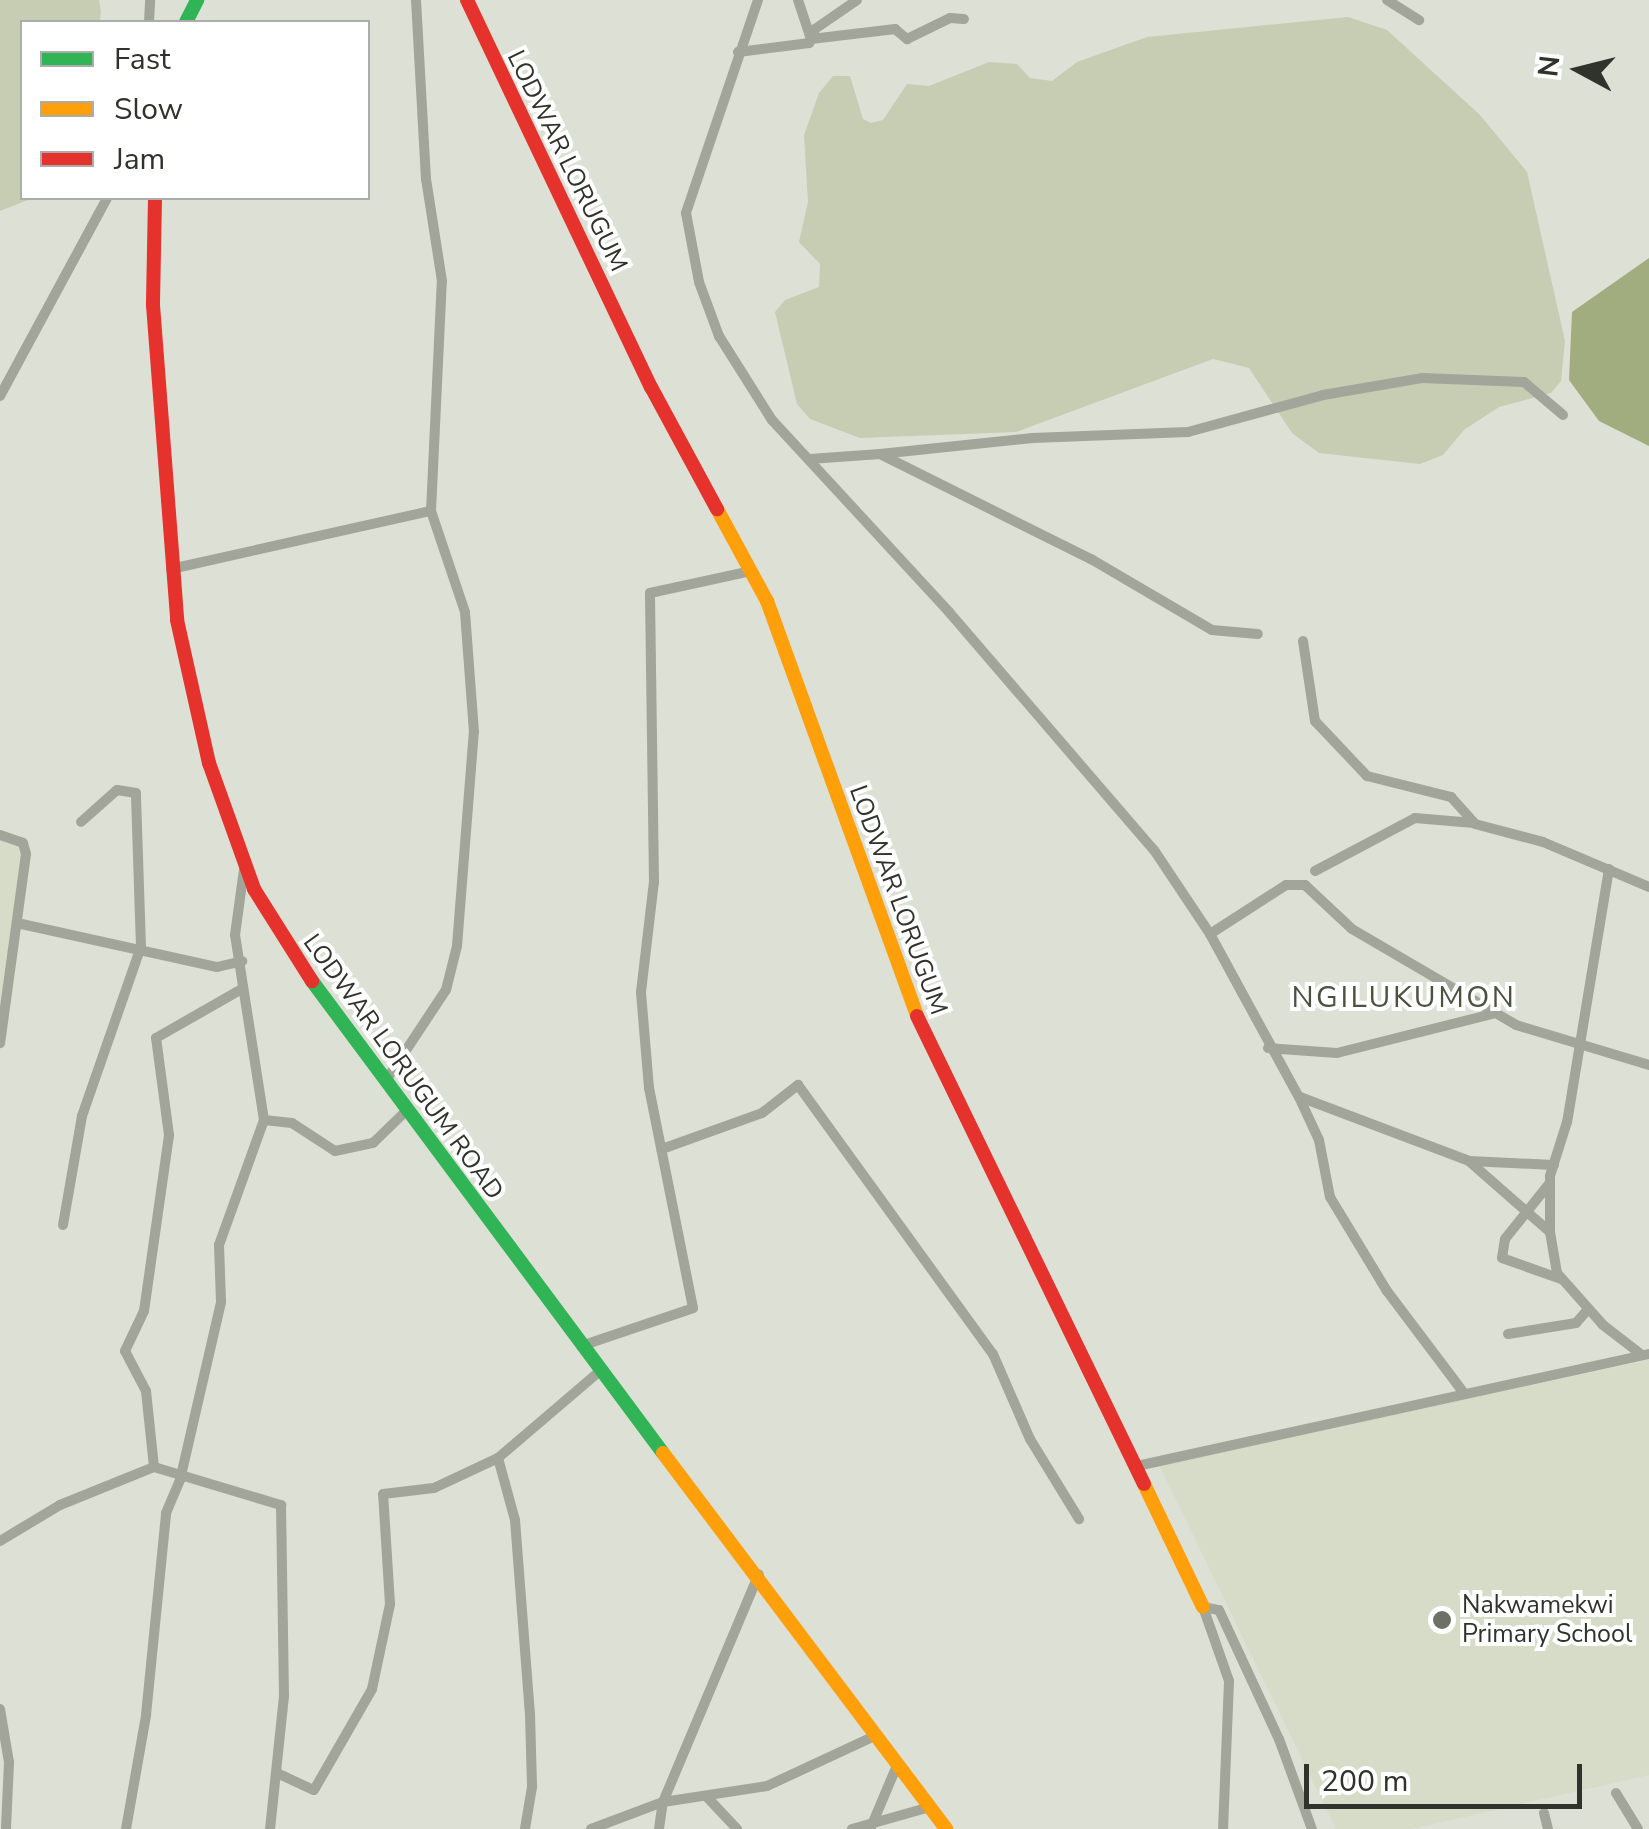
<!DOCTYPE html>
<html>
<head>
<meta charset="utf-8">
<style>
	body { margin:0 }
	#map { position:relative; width:1649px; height:1829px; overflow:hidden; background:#dde0d5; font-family:"Nunito Sans",sans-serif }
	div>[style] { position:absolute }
	.built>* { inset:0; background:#d6dcc8 }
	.green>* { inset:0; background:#c6cdb3 }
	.water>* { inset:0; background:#a1ad7f }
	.street>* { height:10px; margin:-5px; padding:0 5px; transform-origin:5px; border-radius:5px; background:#a2a599 }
	.fast>* { height:14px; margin:-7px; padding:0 7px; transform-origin:7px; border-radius:7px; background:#30b455 }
	.slow>* { height:14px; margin:-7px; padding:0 7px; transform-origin:7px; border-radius:7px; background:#ff9f0a }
	.jam>* { height:14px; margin:-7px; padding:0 7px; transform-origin:7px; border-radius:7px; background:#e5322d }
	.dots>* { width:28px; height:28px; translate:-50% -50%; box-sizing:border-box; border:5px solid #fff; border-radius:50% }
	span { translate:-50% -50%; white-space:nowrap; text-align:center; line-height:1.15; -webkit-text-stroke:8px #fff; paint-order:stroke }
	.street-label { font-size:25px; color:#30332b }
	.poi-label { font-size:25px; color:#30332b }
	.left { translate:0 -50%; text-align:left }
	.quarter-label { font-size:30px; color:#4d5240; letter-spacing:2.5px }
	.legend { position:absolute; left:20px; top:20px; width:350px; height:180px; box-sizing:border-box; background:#fff; border:2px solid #acadaa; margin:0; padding:12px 18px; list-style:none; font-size:30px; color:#30332b }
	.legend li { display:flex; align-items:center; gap:20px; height:50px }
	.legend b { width:50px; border:2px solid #acadaa }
	.north { position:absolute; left:1529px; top:20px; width:100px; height:100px; -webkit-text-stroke:8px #fff; paint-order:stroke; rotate:277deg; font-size:28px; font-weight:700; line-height:40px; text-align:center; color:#30332b }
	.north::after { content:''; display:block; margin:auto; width:35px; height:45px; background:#30332b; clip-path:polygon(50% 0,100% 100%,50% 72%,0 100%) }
	.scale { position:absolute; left:1304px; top:1764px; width:278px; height:45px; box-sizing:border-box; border:5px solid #30332b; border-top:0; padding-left:12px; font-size:30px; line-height:35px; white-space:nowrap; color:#30332b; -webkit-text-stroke:8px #fff; paint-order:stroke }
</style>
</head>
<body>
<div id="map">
	<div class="built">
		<i style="clip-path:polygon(0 840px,23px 849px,0 1007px)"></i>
		<i style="clip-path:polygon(1649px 1360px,1649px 1775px,1411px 1829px,1336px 1829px,1159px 1465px)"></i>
	</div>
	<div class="green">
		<i style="clip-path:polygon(0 0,99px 0,101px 12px,100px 22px,22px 22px,22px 198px,33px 198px,0 211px)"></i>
		<i style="clip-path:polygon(1348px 17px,1387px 30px,1480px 115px,1527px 172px,1565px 341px,1561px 381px,1551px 393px,1499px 407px,1464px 430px,1443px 455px,1420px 464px,1319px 453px,1292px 433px,1249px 368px,1213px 359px,1016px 432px,860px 438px,810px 419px,797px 404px,775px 312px,785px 300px,819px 287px,820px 264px,799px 242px,808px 202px,804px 135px,819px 93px,833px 76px,850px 76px,863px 119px,871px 123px,883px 120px,907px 84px,929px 86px,989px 62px,1017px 64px,1030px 78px,1052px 81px,1077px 62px,1147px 37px)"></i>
	</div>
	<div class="water">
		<i style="clip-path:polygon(1649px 258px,1649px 446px,1599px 421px,1569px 380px,1572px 312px)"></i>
	</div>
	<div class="street">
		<i style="left:758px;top:0;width:225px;rotate:108.7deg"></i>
		<i style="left:686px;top:213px;width:70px;rotate:79.3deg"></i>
		<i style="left:699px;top:282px;width:58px;rotate:69.7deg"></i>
		<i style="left:719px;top:336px;width:99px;rotate:57.8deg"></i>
		<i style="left:772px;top:420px;width:261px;rotate:47.3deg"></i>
		<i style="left:949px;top:612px;width:314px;rotate:49.3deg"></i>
		<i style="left:1154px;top:850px;width:101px;rotate:56.3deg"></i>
		<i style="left:1210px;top:934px;width:186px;rotate:61.4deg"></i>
		<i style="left:1299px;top:1097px;width:47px;rotate:65.1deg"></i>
		<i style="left:1319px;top:1140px;width:58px;rotate:79.1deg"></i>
		<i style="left:1330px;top:1197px;width:110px;rotate:58.8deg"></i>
		<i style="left:1387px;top:1291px;width:126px;rotate:53deg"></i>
		<i style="left:798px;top:0;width:41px;rotate:71.6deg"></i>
		<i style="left:811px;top:39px;width:85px;rotate:-6.8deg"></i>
		<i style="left:895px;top:29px;width:16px;rotate:40deg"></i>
		<i style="left:907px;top:39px;width:48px;rotate:-26deg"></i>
		<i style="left:950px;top:18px;width:14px;rotate:4deg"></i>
		<i style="left:1387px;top:0;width:38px;rotate:32deg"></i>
		<i style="left:149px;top:22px;width:22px;rotate:-87deg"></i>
		<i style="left:738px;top:52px;width:72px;rotate:-7.2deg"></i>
		<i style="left:809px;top:43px;width:15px;rotate:-67deg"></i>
		<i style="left:815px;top:29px;width:51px;rotate:-34.6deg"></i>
		<i style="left:0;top:396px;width:225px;rotate:-61.6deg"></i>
		<i style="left:880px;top:454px;width:154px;rotate:-6deg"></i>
		<i style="left:1033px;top:438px;width:155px;rotate:-2.2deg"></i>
		<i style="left:1188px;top:432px;width:140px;rotate:-15.3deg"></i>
		<i style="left:1323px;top:395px;width:100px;rotate:-9.7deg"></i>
		<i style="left:1422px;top:378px;width:102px;rotate:2.2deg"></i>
		<i style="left:1524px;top:382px;width:51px;rotate:40.2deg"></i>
		<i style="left:810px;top:459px;width:70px;rotate:-4.1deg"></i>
		<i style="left:880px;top:454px;width:236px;rotate:26.5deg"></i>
		<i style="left:1091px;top:559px;width:140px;rotate:30.4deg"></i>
		<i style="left:1212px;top:630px;width:46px;rotate:5deg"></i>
		<i style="left:171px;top:569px;width:266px;rotate:-12.6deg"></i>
		<i style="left:1303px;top:641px;width:81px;rotate:81.5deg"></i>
		<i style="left:1315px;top:721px;width:76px;rotate:46.6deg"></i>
		<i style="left:1367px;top:776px;width:87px;rotate:14deg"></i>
		<i style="left:1451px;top:797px;width:36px;rotate:48deg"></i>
		<i style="left:1475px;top:824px;width:70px;rotate:14.8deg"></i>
		<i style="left:1543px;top:842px;width:115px;rotate:23deg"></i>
		<i style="left:0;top:835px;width:24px;rotate:19deg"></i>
		<i style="left:23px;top:843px;width:11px;rotate:75deg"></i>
		<i style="left:26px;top:854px;width:191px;rotate:97.8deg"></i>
		<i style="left:1609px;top:869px;width:256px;rotate:99.4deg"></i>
		<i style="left:1567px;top:1122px;width:57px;rotate:107.5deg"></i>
		<i style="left:1550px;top:1176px;width:56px;rotate:90deg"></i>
		<i style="left:1550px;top:1232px;width:42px;rotate:80.3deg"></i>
		<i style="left:1557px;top:1273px;width:69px;rotate:48.5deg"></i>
		<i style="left:1603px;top:1325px;width:49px;rotate:37.6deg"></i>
		<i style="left:1315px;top:871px;width:113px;rotate:-27.9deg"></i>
		<i style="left:1415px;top:818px;width:59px;rotate:4.8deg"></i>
		<i style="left:17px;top:923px;width:205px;rotate:12.4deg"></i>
		<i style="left:217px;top:967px;width:26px;rotate:-13deg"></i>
		<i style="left:1210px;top:934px;width:90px;rotate:-32.8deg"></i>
		<i style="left:1286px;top:885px;width:19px"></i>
		<i style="left:1305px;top:885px;width:64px;rotate:43.1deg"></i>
		<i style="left:1352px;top:929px;width:190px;rotate:30.3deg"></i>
		<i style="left:1516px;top:1025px;width:139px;rotate:16.7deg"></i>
		<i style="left:1268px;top:1048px;width:69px;rotate:4.1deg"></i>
		<i style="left:1337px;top:1053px;width:160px;rotate:-14.1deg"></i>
		<i style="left:385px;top:1082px;width:110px;rotate:-56.5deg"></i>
		<i style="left:446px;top:990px;width:45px;rotate:-76deg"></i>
		<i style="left:457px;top:946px;width:215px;rotate:-85.5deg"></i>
		<i style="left:474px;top:732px;width:120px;rotate:-94.3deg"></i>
		<i style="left:465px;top:612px;width:107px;rotate:-108.6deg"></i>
		<i style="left:431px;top:511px;width:230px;rotate:-87.3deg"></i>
		<i style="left:442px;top:281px;width:103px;rotate:-98.9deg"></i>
		<i style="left:426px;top:179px;width:179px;rotate:-93.2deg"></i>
		<i style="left:1300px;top:1097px;width:181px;rotate:20.7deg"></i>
		<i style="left:1469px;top:1161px;width:85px;rotate:2.7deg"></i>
		<i style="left:264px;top:1120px;width:28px;rotate:6deg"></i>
		<i style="left:292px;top:1123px;width:51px;rotate:33.1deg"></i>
		<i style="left:335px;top:1151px;width:39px;rotate:-12deg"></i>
		<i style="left:373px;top:1143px;width:46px;rotate:-44.1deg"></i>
		<i style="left:662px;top:1149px;width:106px;rotate:-19.8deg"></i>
		<i style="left:762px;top:1113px;width:46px;rotate:-37.9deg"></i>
		<i style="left:798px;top:1085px;width:332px;rotate:54.1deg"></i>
		<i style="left:993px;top:1354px;width:93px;rotate:66.5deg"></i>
		<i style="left:1030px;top:1439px;width:94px;rotate:58.5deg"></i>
		<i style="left:1470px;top:1162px;width:106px;rotate:41.2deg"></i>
		<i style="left:1549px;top:1184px;width:70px;rotate:128.7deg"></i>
		<i style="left:1505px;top:1239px;width:19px;rotate:99deg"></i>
		<i style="left:1502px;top:1258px;width:63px;rotate:19.6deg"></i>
		<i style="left:63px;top:1225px;width:111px;rotate:-80.1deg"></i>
		<i style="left:82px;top:1116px;width:179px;rotate:-70.8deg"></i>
		<i style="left:141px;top:947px;width:154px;rotate:-91.9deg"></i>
		<i style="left:136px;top:793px;width:19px;rotate:-171deg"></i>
		<i style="left:117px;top:790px;width:48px;rotate:138.4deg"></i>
		<i style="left:1508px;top:1334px;width:69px;rotate:-9.2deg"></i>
		<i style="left:1576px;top:1323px;width:18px;rotate:-49deg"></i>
		<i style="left:581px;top:1346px;width:118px;rotate:-18.7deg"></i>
		<i style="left:693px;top:1308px;width:224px;rotate:-101.3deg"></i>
		<i style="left:649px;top:1088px;width:96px;rotate:-94.8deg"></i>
		<i style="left:641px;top:992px;width:111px;rotate:-83.3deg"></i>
		<i style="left:654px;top:882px;width:289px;rotate:-90.8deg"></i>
		<i style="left:650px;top:593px;width:103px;rotate:-12.3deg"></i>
		<i style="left:498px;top:1458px;width:64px;rotate:74.7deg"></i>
		<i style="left:515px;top:1520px;width:195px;rotate:85.6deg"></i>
		<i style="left:530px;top:1714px;width:73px;rotate:88.4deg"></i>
		<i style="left:532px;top:1787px;width:43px;rotate:99.5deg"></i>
		<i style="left:1137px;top:1466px;width:524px;rotate:-12.34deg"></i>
		<i style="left:154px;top:1467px;width:76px;rotate:-96deg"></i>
		<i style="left:146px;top:1391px;width:45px;rotate:-117.7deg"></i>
		<i style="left:125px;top:1351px;width:44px;rotate:-64.6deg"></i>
		<i style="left:144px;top:1311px;width:178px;rotate:-81.9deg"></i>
		<i style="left:169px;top:1135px;width:98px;rotate:-97.6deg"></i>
		<i style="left:156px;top:1038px;width:99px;rotate:-29.7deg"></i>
		<i style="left:0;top:1541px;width:70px;rotate:-31deg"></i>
		<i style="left:60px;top:1505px;width:101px;rotate:-22deg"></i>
		<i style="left:154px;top:1467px;width:133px;rotate:16.7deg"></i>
		<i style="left:281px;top:1505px;width:191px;rotate:89.1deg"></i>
		<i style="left:284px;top:1696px;width:134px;rotate:96deg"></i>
		<i style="left:1203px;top:1607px;width:16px;rotate:11deg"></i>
		<i style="left:1219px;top:1610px;width:142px;rotate:65.1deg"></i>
		<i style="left:1279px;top:1739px;width:96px;rotate:69.9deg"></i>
		<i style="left:1203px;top:1607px;width:78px;rotate:70.6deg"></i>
		<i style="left:1229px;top:1681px;width:148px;rotate:92.3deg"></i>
		<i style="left:0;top:1709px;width:54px;rotate:80.4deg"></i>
		<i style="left:9px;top:1762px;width:67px;rotate:92.6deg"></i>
		<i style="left:279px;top:1774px;width:38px;rotate:25deg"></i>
		<i style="left:314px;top:1790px;width:116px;rotate:-60.1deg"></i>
		<i style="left:372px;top:1689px;width:87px;rotate:-78deg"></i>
		<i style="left:390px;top:1604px;width:110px;rotate:-93.6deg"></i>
		<i style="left:383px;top:1494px;width:51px;rotate:-6.7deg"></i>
		<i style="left:434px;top:1488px;width:71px;rotate:-25.1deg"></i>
		<i style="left:498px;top:1458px;width:134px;rotate:-40.5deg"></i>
		<i style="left:1616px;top:1793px;width:42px;rotate:58.6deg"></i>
		<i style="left:707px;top:1797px;width:44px;rotate:46.8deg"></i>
		<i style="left:1544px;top:1813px;width:16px;rotate:76deg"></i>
		<i style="left:871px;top:1827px;width:69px;rotate:-67.1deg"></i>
		<i style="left:126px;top:1829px;width:116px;rotate:-80deg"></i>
		<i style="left:146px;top:1715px;width:203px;rotate:-84.3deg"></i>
		<i style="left:166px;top:1513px;width:36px;rotate:-67deg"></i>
		<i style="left:180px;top:1480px;width:183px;rotate:-77deg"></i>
		<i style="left:221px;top:1302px;width:57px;rotate:-92deg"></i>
		<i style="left:219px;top:1245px;width:133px;rotate:-70.2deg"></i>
		<i style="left:264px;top:1120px;width:187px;rotate:-98.9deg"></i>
		<i style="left:235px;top:935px;width:67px;rotate:-82.2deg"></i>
		<i style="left:591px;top:1829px;width:77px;rotate:-20.6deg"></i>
		<i style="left:663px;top:1802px;width:105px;rotate:-8.7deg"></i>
		<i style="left:767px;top:1786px;width:121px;rotate:-24.9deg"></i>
		<i style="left:659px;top:1829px;width:27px;rotate:-82deg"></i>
		<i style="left:663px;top:1802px;width:247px;rotate:-67.2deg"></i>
		<i style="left:852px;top:1829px;width:81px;rotate:-15.8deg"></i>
	</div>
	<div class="fast">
		<i style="left:186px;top:22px;width:25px;rotate:-63deg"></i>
		<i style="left:312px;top:981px;width:588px;rotate:53.36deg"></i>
	</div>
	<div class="slow">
		<i style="left:717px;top:509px;width:105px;rotate:61.5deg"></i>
		<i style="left:767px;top:601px;width:441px;rotate:70.1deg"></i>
		<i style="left:663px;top:1453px;width:471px;rotate:53deg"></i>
		<i style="left:1144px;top:1484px;width:136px;rotate:64.4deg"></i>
	</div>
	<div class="jam">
		<i style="left:467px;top:0;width:429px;rotate:64.6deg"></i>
		<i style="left:651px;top:387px;width:139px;rotate:61.6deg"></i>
		<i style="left:155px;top:198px;width:107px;rotate:91.1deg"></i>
		<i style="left:153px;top:305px;width:316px;rotate:85.6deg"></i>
		<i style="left:177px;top:620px;width:147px;rotate:77.4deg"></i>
		<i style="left:209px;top:763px;width:134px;rotate:70.3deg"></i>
		<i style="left:254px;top:889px;width:109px;rotate:57.8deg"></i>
		<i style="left:917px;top:1016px;width:520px;rotate:64.12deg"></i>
	</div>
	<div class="dots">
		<i style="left:1442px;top:1620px;background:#6d7066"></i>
	</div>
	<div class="street-label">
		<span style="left:567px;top:161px;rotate:64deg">LODWAR LORUGUM</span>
		<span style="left:898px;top:900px;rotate:70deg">LODWAR LORUGUM</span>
		<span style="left:403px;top:1067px;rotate:54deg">LODWAR LORUGUM ROAD</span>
	</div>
	<div class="poi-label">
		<span class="left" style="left:1462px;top:1620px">Nakwamekwi<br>Primary School</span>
	</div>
	<div class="quarter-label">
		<span style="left:1404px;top:998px">NGILUKUMON</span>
	</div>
	<ul class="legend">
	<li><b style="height:12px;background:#30b455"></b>Fast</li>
	<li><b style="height:12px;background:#ff9f0a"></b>Slow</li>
	<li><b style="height:12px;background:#e5322d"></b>Jam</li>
	</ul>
	<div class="north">N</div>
	<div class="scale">200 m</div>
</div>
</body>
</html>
